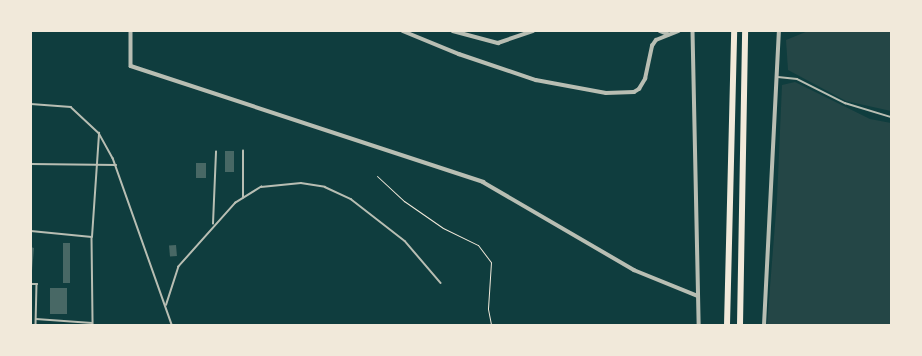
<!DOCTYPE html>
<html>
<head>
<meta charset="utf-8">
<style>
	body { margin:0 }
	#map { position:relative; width:922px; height:356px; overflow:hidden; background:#0f3d3e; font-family:"Times New Roman",serif }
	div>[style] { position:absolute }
	.green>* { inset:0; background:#244646 }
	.building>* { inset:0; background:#486865; transform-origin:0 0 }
	.path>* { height:1px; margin:-0.5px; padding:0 0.5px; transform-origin:0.5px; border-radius:0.5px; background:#f1e9da }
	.service>* { height:1.5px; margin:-0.75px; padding:0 0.75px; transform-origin:0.75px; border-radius:0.75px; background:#b8beb3 }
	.minor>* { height:3.5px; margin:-1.75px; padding:0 1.75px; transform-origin:1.75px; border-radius:1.75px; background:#b8beb3 }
	.tertiary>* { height:4px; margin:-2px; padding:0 2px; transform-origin:2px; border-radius:2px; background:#b8beb3 }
	.motorway>* { height:6px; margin:-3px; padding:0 3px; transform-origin:3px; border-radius:3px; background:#f1e9da }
	span { translate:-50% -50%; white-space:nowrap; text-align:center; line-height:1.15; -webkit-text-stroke:4px #f1e9da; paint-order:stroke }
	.frame { position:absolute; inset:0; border:32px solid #f1e9da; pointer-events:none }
</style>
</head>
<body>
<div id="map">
	<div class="green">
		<i style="clip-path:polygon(808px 31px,891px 31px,891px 111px,846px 101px,788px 70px,786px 40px)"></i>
		<i style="clip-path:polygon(795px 82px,870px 119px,891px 123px,891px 325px,767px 325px,777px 199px,782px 85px)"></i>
	</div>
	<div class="building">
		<i style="left:225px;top:151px;width:9px;height:21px"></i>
		<i style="left:196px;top:163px;width:10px;height:15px"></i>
		<i style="left:63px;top:243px;width:7px;height:40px"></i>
		<i style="left:176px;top:245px;width:11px;height:7px;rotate:85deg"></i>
		<i style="clip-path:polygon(31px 247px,34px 248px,32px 271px,31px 271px)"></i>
		<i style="left:67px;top:288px;width:26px;height:17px;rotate:90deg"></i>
	</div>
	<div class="path">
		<i style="left:377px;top:176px;width:37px;rotate:43deg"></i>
		<i style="left:404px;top:201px;width:47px;rotate:34.7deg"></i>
		<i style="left:443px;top:228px;width:39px;rotate:26deg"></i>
		<i style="left:478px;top:245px;width:21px;rotate:53deg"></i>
		<i style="left:491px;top:262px;width:47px;rotate:93.7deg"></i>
		<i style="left:488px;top:309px;width:16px;rotate:79deg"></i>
	</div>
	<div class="service">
		<i style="left:778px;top:77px;width:19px;rotate:6deg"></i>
		<i style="left:797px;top:79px;width:54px;rotate:26.6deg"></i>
		<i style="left:845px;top:103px;width:48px;rotate:16.9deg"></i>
		<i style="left:31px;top:104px;width:40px;rotate:4.3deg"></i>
		<i style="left:71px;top:107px;width:38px;rotate:43deg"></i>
		<i style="left:99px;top:133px;width:29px;rotate:61deg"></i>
		<i style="left:113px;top:158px;width:177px;rotate:70.5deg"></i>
		<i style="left:31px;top:164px;width:85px;rotate:0.7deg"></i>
		<i style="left:243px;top:198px;width:47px;rotate:-90deg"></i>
		<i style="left:213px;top:224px;width:72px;rotate:-87.6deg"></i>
		<i style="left:31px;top:231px;width:61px;rotate:5.6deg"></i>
		<i style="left:92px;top:237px;width:88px;rotate:89.3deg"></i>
		<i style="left:92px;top:237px;width:104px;rotate:-86.1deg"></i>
		<i style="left:31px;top:284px;width:6px"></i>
		<i style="left:37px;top:284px;width:41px;rotate:91.4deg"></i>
		<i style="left:166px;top:305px;width:40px;rotate:-72deg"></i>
		<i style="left:178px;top:267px;width:86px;rotate:-48.3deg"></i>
		<i style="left:235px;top:203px;width:31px;rotate:-32deg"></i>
		<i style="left:261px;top:187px;width:40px;rotate:-5.7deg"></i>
		<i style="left:301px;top:183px;width:24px;rotate:9deg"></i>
		<i style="left:325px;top:187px;width:29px;rotate:25deg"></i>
		<i style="left:351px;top:199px;width:68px;rotate:37.9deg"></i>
		<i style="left:405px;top:241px;width:55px;rotate:49.4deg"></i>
		<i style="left:36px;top:319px;width:56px;rotate:4.1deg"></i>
	</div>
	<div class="minor">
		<i style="left:131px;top:31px;width:35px;rotate:90deg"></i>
		<i style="left:131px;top:66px;width:371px;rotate:18.2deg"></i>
		<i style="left:483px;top:182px;width:175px;rotate:30.2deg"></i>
		<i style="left:634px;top:270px;width:69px;rotate:22.1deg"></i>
		<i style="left:403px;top:31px;width:61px;rotate:22.3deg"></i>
		<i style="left:459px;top:54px;width:81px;rotate:18.7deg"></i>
		<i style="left:536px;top:80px;width:71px;rotate:10.5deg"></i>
		<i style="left:606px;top:93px;width:28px;rotate:-2deg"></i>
		<i style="left:634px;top:92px;width:6px;rotate:-31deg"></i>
		<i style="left:639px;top:89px;width:12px;rotate:-59deg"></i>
		<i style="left:645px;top:79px;width:34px;rotate:-78deg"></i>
		<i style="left:652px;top:46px;width:7px;rotate:-56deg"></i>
		<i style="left:656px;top:40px;width:24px;rotate:-22deg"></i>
		<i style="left:453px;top:31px;width:47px;rotate:14.9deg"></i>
		<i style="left:498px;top:43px;width:37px;rotate:-19deg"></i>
		<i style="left:660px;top:31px;width:9px;rotate:21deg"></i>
		<i style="left:693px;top:31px;width:294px;rotate:88.8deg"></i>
	</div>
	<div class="tertiary">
		<i style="left:764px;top:325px;width:294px;rotate:-87.1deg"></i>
	</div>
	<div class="motorway">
		<i style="left:727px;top:325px;width:294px;rotate:-88.6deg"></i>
		<i style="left:740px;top:325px;width:294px;rotate:-89deg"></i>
	</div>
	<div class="frame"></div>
</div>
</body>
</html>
